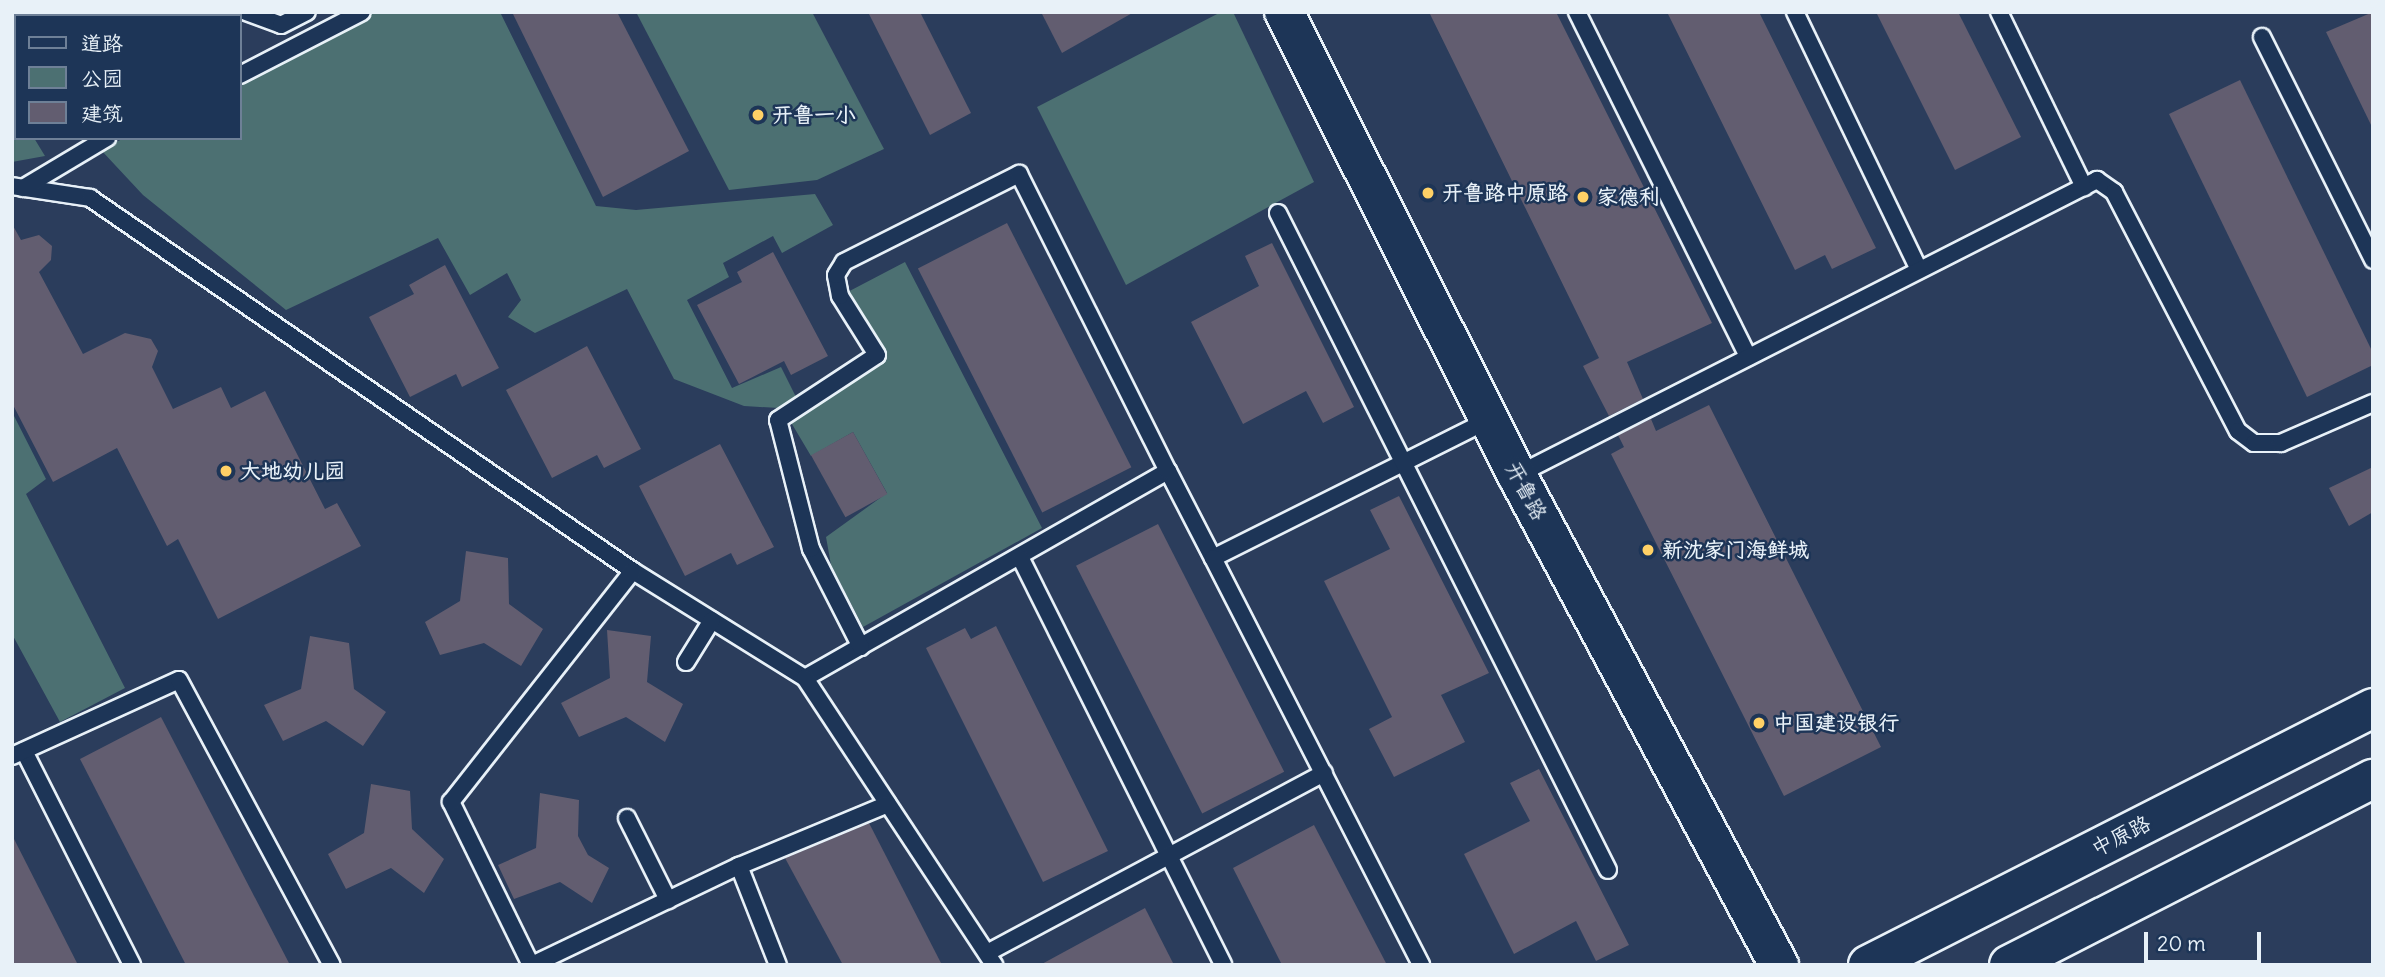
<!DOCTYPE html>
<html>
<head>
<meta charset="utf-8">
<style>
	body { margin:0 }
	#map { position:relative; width:2385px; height:977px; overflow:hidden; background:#2b3d5c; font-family:Delius,"LXGW WenKai TC",sans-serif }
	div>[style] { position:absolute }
	.green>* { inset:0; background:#4c7072 }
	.building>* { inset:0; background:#625d70; transform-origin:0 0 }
	.roads { filter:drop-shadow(2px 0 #e8f1f8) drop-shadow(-2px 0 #e8f1f8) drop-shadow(0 2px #e8f1f8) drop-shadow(0 -2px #e8f1f8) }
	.service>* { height:16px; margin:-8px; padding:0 8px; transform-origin:8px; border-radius:8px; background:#1d3557 }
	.tertiary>* { height:38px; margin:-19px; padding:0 19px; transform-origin:19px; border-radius:19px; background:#1d3557 }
	.secondary>* { height:38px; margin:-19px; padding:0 19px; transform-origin:19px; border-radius:19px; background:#1d3557 }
	.dots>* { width:19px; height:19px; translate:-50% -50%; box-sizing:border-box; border:4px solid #1d3557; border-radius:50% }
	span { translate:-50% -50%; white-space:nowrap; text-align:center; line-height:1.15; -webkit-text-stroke:5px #1d3557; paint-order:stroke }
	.poi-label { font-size:21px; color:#e8f1f8; font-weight:700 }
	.left { translate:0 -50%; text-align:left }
	.street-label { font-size:21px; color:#e8f1f8 }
	.frame { position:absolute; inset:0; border:14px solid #e8f1f8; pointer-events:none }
	.legend { position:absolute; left:14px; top:14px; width:228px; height:126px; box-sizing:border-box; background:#1d3557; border:2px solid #6e8097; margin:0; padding:9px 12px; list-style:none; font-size:21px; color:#e8f1f8 }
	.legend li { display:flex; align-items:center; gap:14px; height:35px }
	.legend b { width:35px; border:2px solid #6e8097 }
	.scale { position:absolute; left:2144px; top:932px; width:117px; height:32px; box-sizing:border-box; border:4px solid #e8f1f8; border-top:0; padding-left:9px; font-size:21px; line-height:24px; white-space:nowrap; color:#e8f1f8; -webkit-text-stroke:5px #1d3557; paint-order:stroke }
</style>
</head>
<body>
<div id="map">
	<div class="green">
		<i style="clip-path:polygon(375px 12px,500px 12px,596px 206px,636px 210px,815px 194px,833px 225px,782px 253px,773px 236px,723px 263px,729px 277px,687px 300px,732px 388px,781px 367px,797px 399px,779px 408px,744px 406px,674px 379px,627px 289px,535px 333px,508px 317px,521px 300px,507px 273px,470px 295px,438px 238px,286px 310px,143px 195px,101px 150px,124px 138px,240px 138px,240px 80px)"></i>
		<i style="clip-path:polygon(636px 12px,812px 12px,884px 149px,817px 180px,729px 190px)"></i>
		<i style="clip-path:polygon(1221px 12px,1233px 12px,1314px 182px,1126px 285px,1037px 107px)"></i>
		<i style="clip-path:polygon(12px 128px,16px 138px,34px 138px,45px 156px,12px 162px)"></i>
		<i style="clip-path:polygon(905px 262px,1042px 528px,863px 627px,831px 565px,826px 537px,887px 493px,853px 432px,811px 456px,786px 414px,877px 356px,840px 296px)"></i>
		<i style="clip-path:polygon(12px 412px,46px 479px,26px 494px,125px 688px,60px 722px,12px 634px)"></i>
	</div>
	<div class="building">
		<i style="clip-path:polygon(512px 12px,617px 12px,689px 151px,603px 197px)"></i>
		<i style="clip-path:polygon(868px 12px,920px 12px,971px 113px,930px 135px)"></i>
		<i style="clip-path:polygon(1041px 12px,1134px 12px,1062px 53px)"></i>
		<i style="clip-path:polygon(1429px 12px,1556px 12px,1712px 323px,1627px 362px,1643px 399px,1609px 416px,1583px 366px,1599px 358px)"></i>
		<i style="clip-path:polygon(1667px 12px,1759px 12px,1876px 248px,1832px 269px,1825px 255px,1795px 270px)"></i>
		<i style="clip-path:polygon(1876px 12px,1958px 12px,2021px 137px,1955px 170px)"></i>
		<i style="clip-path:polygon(2373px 12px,2373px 129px,2326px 32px)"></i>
		<i style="clip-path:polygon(2240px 80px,2373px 353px,2373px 365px,2307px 397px,2169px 114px)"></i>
		<i style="left:1007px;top:223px;width:274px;height:100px;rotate:63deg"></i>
		<i style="clip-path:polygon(12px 224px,21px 240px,39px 235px,52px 246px,51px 260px,39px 272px,83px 354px,125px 333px,151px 339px,158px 351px,152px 367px,173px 409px,221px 387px,231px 408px,265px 391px,325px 509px,337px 503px,361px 546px,218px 619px,178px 539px,167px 546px,117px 448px,53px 482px,12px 403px)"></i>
		<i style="clip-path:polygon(1272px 243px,1354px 407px,1323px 423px,1306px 391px,1243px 424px,1191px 322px,1259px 286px,1245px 256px)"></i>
		<i style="clip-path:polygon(773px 252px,828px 356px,791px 375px,784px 361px,739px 384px,697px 305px,742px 282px,737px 272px)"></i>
		<i style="clip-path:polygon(445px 265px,499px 368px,462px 387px,456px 374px,410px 397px,369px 317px,414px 294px,409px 285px)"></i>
		<i style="clip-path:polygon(587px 346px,641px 449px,604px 468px,597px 455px,552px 478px,506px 390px)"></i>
		<i style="clip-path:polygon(1709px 405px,1881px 747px,1784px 796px,1611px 454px,1624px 447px,1618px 435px,1651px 419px,1656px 431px)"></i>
		<i style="left:853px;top:432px;width:71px;height:48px;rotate:61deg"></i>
		<i style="clip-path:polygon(720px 444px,774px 547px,737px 565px,731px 553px,685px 576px,639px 486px)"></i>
		<i style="clip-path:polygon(2373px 467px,2373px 512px,2349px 526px,2329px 488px)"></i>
		<i style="clip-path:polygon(1399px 496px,1489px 673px,1441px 695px,1465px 742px,1394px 777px,1369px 729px,1392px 717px,1324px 581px,1390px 549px,1370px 510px)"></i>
		<i style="left:1158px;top:524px;width:278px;height:92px;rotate:63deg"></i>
		<i style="clip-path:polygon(466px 551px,508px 558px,509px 604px,543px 629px,521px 666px,484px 643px,440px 655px,425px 622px,460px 601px)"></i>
		<i style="clip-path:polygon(996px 626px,1108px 851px,1043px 882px,926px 648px,965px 628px,971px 639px)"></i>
		<i style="clip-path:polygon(607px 630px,651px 636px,647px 682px,683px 704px,665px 742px,626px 717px,579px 737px,561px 703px,610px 678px)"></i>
		<i style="clip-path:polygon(310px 636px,349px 643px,354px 689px,386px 712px,363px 746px,326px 721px,283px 741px,264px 705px,301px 689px)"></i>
		<i style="clip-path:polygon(161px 717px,290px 965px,186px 965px,80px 759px)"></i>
		<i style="clip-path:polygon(1539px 769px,1629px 945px,1596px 961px,1576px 921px,1514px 954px,1464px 854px,1530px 821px,1510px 783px)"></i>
		<i style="clip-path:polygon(371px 784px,410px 791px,412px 829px,444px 859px,424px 893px,391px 868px,346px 889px,328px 854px,364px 833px)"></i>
		<i style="clip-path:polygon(540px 793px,579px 800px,578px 836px,588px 855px,609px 868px,592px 903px,560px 882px,514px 899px,498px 865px,536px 848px)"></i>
		<i style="clip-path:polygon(869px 823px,942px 965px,843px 965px,785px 858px)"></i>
		<i style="clip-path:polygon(1314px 825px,1387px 965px,1282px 965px,1233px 868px)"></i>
		<i style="clip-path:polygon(12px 835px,78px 965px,12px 965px)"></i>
		<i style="clip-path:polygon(1145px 908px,1174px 965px,1040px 965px)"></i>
	</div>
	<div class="roads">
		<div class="service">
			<i style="left:246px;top:12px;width:37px;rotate:20deg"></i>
			<i style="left:281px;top:25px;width:29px;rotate:-27deg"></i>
			<i style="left:1577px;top:12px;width:385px;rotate:63.6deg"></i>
			<i style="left:1795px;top:12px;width:286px;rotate:64.3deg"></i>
			<i style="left:1999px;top:12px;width:195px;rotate:64.1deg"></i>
			<i style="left:2262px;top:37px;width:249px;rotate:63.5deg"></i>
			<i style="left:240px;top:75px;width:137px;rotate:-27.3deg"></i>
			<i style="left:12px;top:186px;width:79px;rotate:8.7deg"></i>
			<i style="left:90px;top:198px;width:659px;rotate:34.49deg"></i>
			<i style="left:633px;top:571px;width:203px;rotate:31.9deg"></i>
			<i style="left:805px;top:678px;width:418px;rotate:-29.7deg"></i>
			<i style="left:1168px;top:471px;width:98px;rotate:62.7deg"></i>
			<i style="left:1213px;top:558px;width:309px;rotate:-26.6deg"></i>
			<i style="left:23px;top:188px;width:98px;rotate:-30.8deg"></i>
			<i style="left:1278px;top:213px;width:735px;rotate:63.33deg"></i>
			<i style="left:1517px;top:475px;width:651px;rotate:-26.96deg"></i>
			<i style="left:2097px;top:180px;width:21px;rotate:35deg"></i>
			<i style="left:2114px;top:192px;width:269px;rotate:62.6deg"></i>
			<i style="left:2238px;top:431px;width:20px;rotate:37deg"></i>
			<i style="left:2254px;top:443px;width:27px"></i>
			<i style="left:2281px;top:443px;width:100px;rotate:-23.5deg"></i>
			<i style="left:1213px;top:558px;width:457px;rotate:62.9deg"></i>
			<i style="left:1021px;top:559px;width:453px;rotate:63.5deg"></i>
			<i style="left:861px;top:647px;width:110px;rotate:-117deg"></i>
			<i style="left:811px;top:549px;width:133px;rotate:-104.3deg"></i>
			<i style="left:778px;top:420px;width:118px;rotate:-33.3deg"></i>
			<i style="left:877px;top:355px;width:70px;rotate:-122.1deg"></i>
			<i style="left:840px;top:296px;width:21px;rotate:-101deg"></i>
			<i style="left:836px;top:275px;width:15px;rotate:-58deg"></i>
			<i style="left:844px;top:262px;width:196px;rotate:-26.7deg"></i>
			<i style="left:1019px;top:174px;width:332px;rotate:63.4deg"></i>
			<i style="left:686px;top:662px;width:49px;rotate:-58.2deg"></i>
			<i style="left:805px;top:678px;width:344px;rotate:56.6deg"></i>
			<i style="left:24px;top:751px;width:240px;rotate:63.2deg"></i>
			<i style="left:12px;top:756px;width:183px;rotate:-24.5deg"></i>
			<i style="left:179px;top:680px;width:323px;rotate:61.8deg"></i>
			<i style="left:627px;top:818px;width:92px;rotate:63.4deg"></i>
			<i style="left:739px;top:866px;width:106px;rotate:68.5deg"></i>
			<i style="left:987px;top:953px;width:382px;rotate:-28.1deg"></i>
			<i style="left:531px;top:965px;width:182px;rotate:-116.1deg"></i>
			<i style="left:451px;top:802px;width:294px;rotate:-51.8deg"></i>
			<i style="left:532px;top:965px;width:229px;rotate:-25.6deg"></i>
			<i style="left:739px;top:866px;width:161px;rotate:-22.6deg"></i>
		</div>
		<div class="tertiary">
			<i style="left:1284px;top:12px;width:518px;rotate:63.29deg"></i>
			<i style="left:1517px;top:475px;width:556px;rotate:61.87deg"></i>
		</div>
		<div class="secondary">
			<i style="left:1868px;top:965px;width:567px;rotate:-26.97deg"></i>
			<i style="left:2009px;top:965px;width:409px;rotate:-27.1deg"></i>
		</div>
	</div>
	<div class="dots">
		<i style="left:758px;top:115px;background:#ffd166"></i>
		<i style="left:1428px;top:193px;background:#ffd166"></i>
		<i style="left:1583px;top:197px;background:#ffd166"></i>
		<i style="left:226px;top:471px;background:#ffd166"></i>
		<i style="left:1648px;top:550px;background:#ffd166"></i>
		<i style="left:1759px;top:723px;background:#ffd166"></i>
	</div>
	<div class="poi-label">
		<span class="left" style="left:772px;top:115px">开鲁一小</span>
		<span class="left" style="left:1442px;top:193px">开鲁路中原路</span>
		<span class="left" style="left:1597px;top:197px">家德利</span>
		<span class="left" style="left:240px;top:471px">大地幼儿园</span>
		<span class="left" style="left:1662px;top:550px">新沈家门海鲜城</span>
		<span class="left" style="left:1773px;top:723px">中国建设银行</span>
	</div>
	<div class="street-label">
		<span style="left:1526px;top:491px;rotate:62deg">开鲁路</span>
		<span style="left:2121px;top:836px;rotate:-27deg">中原路</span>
	</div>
	<div class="frame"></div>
	<ul class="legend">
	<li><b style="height:9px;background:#1d3557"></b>道路</li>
	<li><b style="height:19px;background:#4c7072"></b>公园</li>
	<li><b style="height:19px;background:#625d70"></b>建筑</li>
	</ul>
	<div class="scale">20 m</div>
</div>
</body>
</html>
